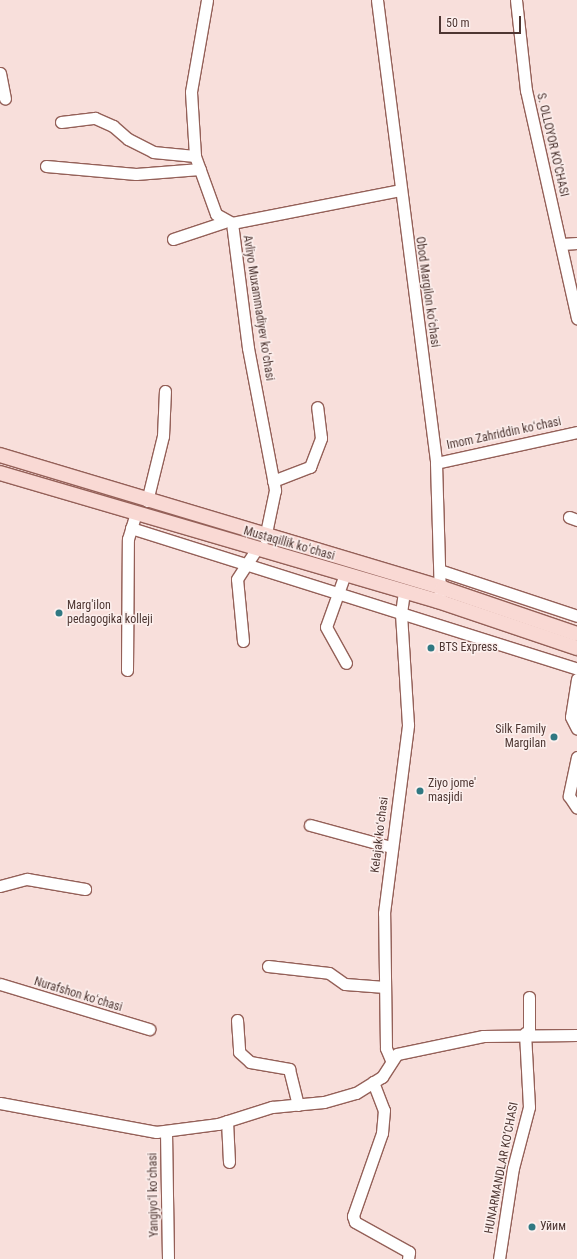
<!DOCTYPE html>
<html>
<head>
<meta charset="utf-8">
<style>
	body { margin:0 }
	#map { position:relative; width:577px; height:1259px; overflow:hidden; background:#f8dfdb; font-family:"Roboto Condensed",sans-serif }
	div>[style] { position:absolute }
	.roads { filter:drop-shadow(1px 0 #946058) drop-shadow(-1px 0 #946058) drop-shadow(0 1px #946058) drop-shadow(0 -1px #946058) }
	.minor>* { height:11px; margin:-5.5px; padding:0 5.5px; transform-origin:5.5px; border-radius:5.5px; background:#fff }
	.major>* { height:14px; margin:-7px; padding:0 7px; transform-origin:7px; border-radius:7px; background:#f9d9d4 }
	.dots>* { width:11px; height:11px; translate:-50% -50%; box-sizing:border-box; border:2px solid #fcefed; border-radius:50% }
	span { translate:-50% -50%; white-space:nowrap; text-align:center; line-height:1.15; -webkit-text-stroke:3px #fcefed; paint-order:stroke }
	.street-label { font-size:12px; color:#4e3632 }
	.poi-label { font-size:12px; color:#4e3632 }
	.left { translate:0 -50%; text-align:left }
	.right { translate:-100% -50%; text-align:right }
	.scale { position:absolute; left:439px; top:16px; width:82px; height:18px; box-sizing:border-box; border:2px solid #4e3632; border-top:0; padding-left:5px; font-size:12px; line-height:14px; white-space:nowrap; color:#4e3632; -webkit-text-stroke:3px #fcefed; paint-order:stroke }
</style>
</head>
<body>
<div id="map">
	<div class="roads">
		<div class="minor">
			<i style="left:207px;top:0;width:93px;rotate:99.9deg"></i>
			<i style="left:191px;top:92px;width:64px;rotate:86.4deg"></i>
			<i style="left:195px;top:156px;width:62px;rotate:70.1deg"></i>
			<i style="left:216px;top:214px;width:18px;rotate:29deg"></i>
			<i style="left:232px;top:223px;width:126px;rotate:82.7deg"></i>
			<i style="left:248px;top:348px;width:145px;rotate:79.2deg"></i>
			<i style="left:275px;top:490px;width:49px;rotate:101.8deg"></i>
			<i style="left:377px;top:0;width:467px;rotate:82.7deg"></i>
			<i style="left:436px;top:463px;width:132px;rotate:88.3deg"></i>
			<i style="left:516px;top:0;width:91px;rotate:83.7deg"></i>
			<i style="left:526px;top:90px;width:234px;rotate:77.4deg"></i>
			<i style="left:0;top:73px;width:26px;rotate:79deg"></i>
			<i style="left:61px;top:122px;width:34px;rotate:-7deg"></i>
			<i style="left:95px;top:118px;width:20px;rotate:24deg"></i>
			<i style="left:113px;top:126px;width:20px;rotate:41deg"></i>
			<i style="left:128px;top:139px;width:28px;rotate:27deg"></i>
			<i style="left:153px;top:152px;width:42px;rotate:5.4deg"></i>
			<i style="left:46px;top:166px;width:90px;rotate:5.1deg"></i>
			<i style="left:136px;top:174px;width:64px;rotate:-4.5deg"></i>
			<i style="left:232px;top:223px;width:171px;rotate:-11.1deg"></i>
			<i style="left:173px;top:239px;width:54px;rotate:-18.4deg"></i>
			<i style="left:562px;top:244px;width:15px;rotate:-4deg"></i>
			<i style="left:436px;top:463px;width:144px;rotate:-12.4deg"></i>
			<i style="left:273px;top:481px;width:40px;rotate:-21deg"></i>
			<i style="left:310px;top:467px;width:31px;rotate:-69deg"></i>
			<i style="left:321px;top:438px;width:31px;rotate:-97deg"></i>
			<i style="left:147px;top:501px;width:67px;rotate:-76.2deg"></i>
			<i style="left:163px;top:436px;width:45px;rotate:-87.5deg"></i>
			<i style="left:569px;top:517px;width:9px;rotate:21deg"></i>
			<i style="left:131px;top:528px;width:468px;rotate:17.5deg"></i>
			<i style="left:442px;top:571px;width:142px;rotate:18.4deg"></i>
			<i style="left:345px;top:574px;width:56px;rotate:109.7deg"></i>
			<i style="left:326px;top:627px;width:41px;rotate:60.9deg"></i>
			<i style="left:243px;top:641px;width:62px;rotate:-95.5deg"></i>
			<i style="left:237px;top:579px;width:37px;rotate:-57deg"></i>
			<i style="left:127px;top:670px;width:131px;rotate:-89.6deg"></i>
			<i style="left:128px;top:539px;width:27px;rotate:-73deg"></i>
			<i style="left:577px;top:679px;width:38px;rotate:99deg"></i>
			<i style="left:571px;top:717px;width:13px;rotate:63deg"></i>
			<i style="left:577px;top:757px;width:40px;rotate:102deg"></i>
			<i style="left:569px;top:796px;width:14px;rotate:56deg"></i>
			<i style="left:310px;top:825px;width:84px;rotate:15.2deg"></i>
			<i style="left:0;top:886px;width:28px;rotate:-15deg"></i>
			<i style="left:27px;top:879px;width:59px;rotate:9.8deg"></i>
			<i style="left:268px;top:966px;width:61px;rotate:6.5deg"></i>
			<i style="left:329px;top:973px;width:19px;rotate:35deg"></i>
			<i style="left:345px;top:984px;width:40px;rotate:4.3deg"></i>
			<i style="left:0;top:984px;width:156px;rotate:16.8deg"></i>
			<i style="left:237px;top:1020px;width:32px;rotate:86deg"></i>
			<i style="left:239px;top:1052px;width:15px;rotate:42deg"></i>
			<i style="left:250px;top:1062px;width:40px;rotate:10deg"></i>
			<i style="left:289px;top:1069px;width:37px;rotate:76deg"></i>
			<i style="left:529px;top:1033px;width:36px;rotate:-90deg"></i>
			<i style="left:391px;top:1060px;width:13px;rotate:-113deg"></i>
			<i style="left:386px;top:1048px;width:135px;rotate:-90.8deg"></i>
			<i style="left:384px;top:913px;width:190px;rotate:-82.7deg"></i>
			<i style="left:408px;top:725px;width:112px;rotate:-93.6deg"></i>
			<i style="left:401px;top:613px;width:22px;rotate:-82deg"></i>
			<i style="left:373px;top:1082px;width:30px;rotate:69deg"></i>
			<i style="left:384px;top:1110px;width:23px;rotate:95deg"></i>
			<i style="left:382px;top:1133px;width:88px;rotate:109.3deg"></i>
			<i style="left:353px;top:1216px;width:6px;rotate:72deg"></i>
			<i style="left:355px;top:1222px;width:62px;rotate:29.1deg"></i>
			<i style="left:409px;top:1252px;width:7px;rotate:98deg"></i>
			<i style="left:0;top:1103px;width:159px;rotate:10.5deg"></i>
			<i style="left:156px;top:1132px;width:63px;rotate:-7.4deg"></i>
			<i style="left:218px;top:1124px;width:57px;rotate:-17.5deg"></i>
			<i style="left:272px;top:1107px;width:52px;rotate:-5.5deg"></i>
			<i style="left:324px;top:1102px;width:33px;rotate:-16deg"></i>
			<i style="left:356px;top:1093px;width:31px;rotate:-32deg"></i>
			<i style="left:382px;top:1077px;width:27px;rotate:-57deg"></i>
			<i style="left:397px;top:1054px;width:88px;rotate:-11.8deg"></i>
			<i style="left:483px;top:1036px;width:94px;rotate:-0.6deg"></i>
			<i style="left:227px;top:1121px;width:41px;rotate:87.2deg"></i>
			<i style="left:166px;top:1131px;width:128px;rotate:89.1deg"></i>
			<i style="left:499px;top:1259px;width:92px;rotate:-81.3deg"></i>
			<i style="left:513px;top:1168px;width:63px;rotate:-75.3deg"></i>
			<i style="left:529px;top:1107px;width:74px;rotate:-93.1deg"></i>
		</div>
		<div class="major">
			<i style="left:0;top:455px;width:462px;rotate:16.7deg"></i>
			<i style="left:442px;top:588px;width:143px;rotate:18.8deg"></i>
			<i style="left:0;top:473px;width:456px;rotate:16.3deg"></i>
			<i style="left:438px;top:601px;width:147px;rotate:18.7deg"></i>
		</div>
	</div>
	<div class="dots">
		<i style="left:59px;top:613px;background:#307882"></i>
		<i style="left:431px;top:648px;background:#307882"></i>
		<i style="left:554px;top:737px;background:#307882"></i>
		<i style="left:420px;top:791px;background:#307882"></i>
		<i style="left:532px;top:1227px;background:#307882"></i>
	</div>
	<div class="street-label">
		<span style="left:552px;top:145px;rotate:77deg">S. OLLOYOR KO'CHASI</span>
		<span style="left:427px;top:292px;rotate:82deg">Obod Margilon koʻchasi</span>
		<span style="left:258px;top:308px;rotate:81deg">Avliyo Muxammadiyev koʻchasi</span>
		<span style="left:504px;top:434px;rotate:-12deg">Imom Zahriddin koʻchasi</span>
		<span style="left:289px;top:544px;rotate:16deg">Mustaqillik koʻchasi</span>
		<span style="left:380px;top:835px;rotate:-83deg">Kelajak koʻchasi</span>
		<span style="left:78px;top:995px;rotate:17deg">Nurafshon koʻchasi</span>
		<span style="left:502px;top:1168px;rotate:-79deg">HUNARMANDLAR KO‘CHASI</span>
		<span style="left:154px;top:1195px;rotate:-91deg">Yangiyoʻl koʻchasi</span>
	</div>
	<div class="poi-label">
		<span class="left" style="left:67px;top:613px">Marg'ilon<br>pedagogika kolleji</span>
		<span class="left" style="left:439px;top:648px">BTS Express</span>
		<span class="right" style="left:546px;top:737px">Silk Family<br>Margilan</span>
		<span class="left" style="left:428px;top:791px">Ziyo jome'<br>masjidi</span>
		<span class="left" style="left:540px;top:1227px">Уйим</span>
	</div>
	<div class="scale">50 m</div>
</div>
</body>
</html>
